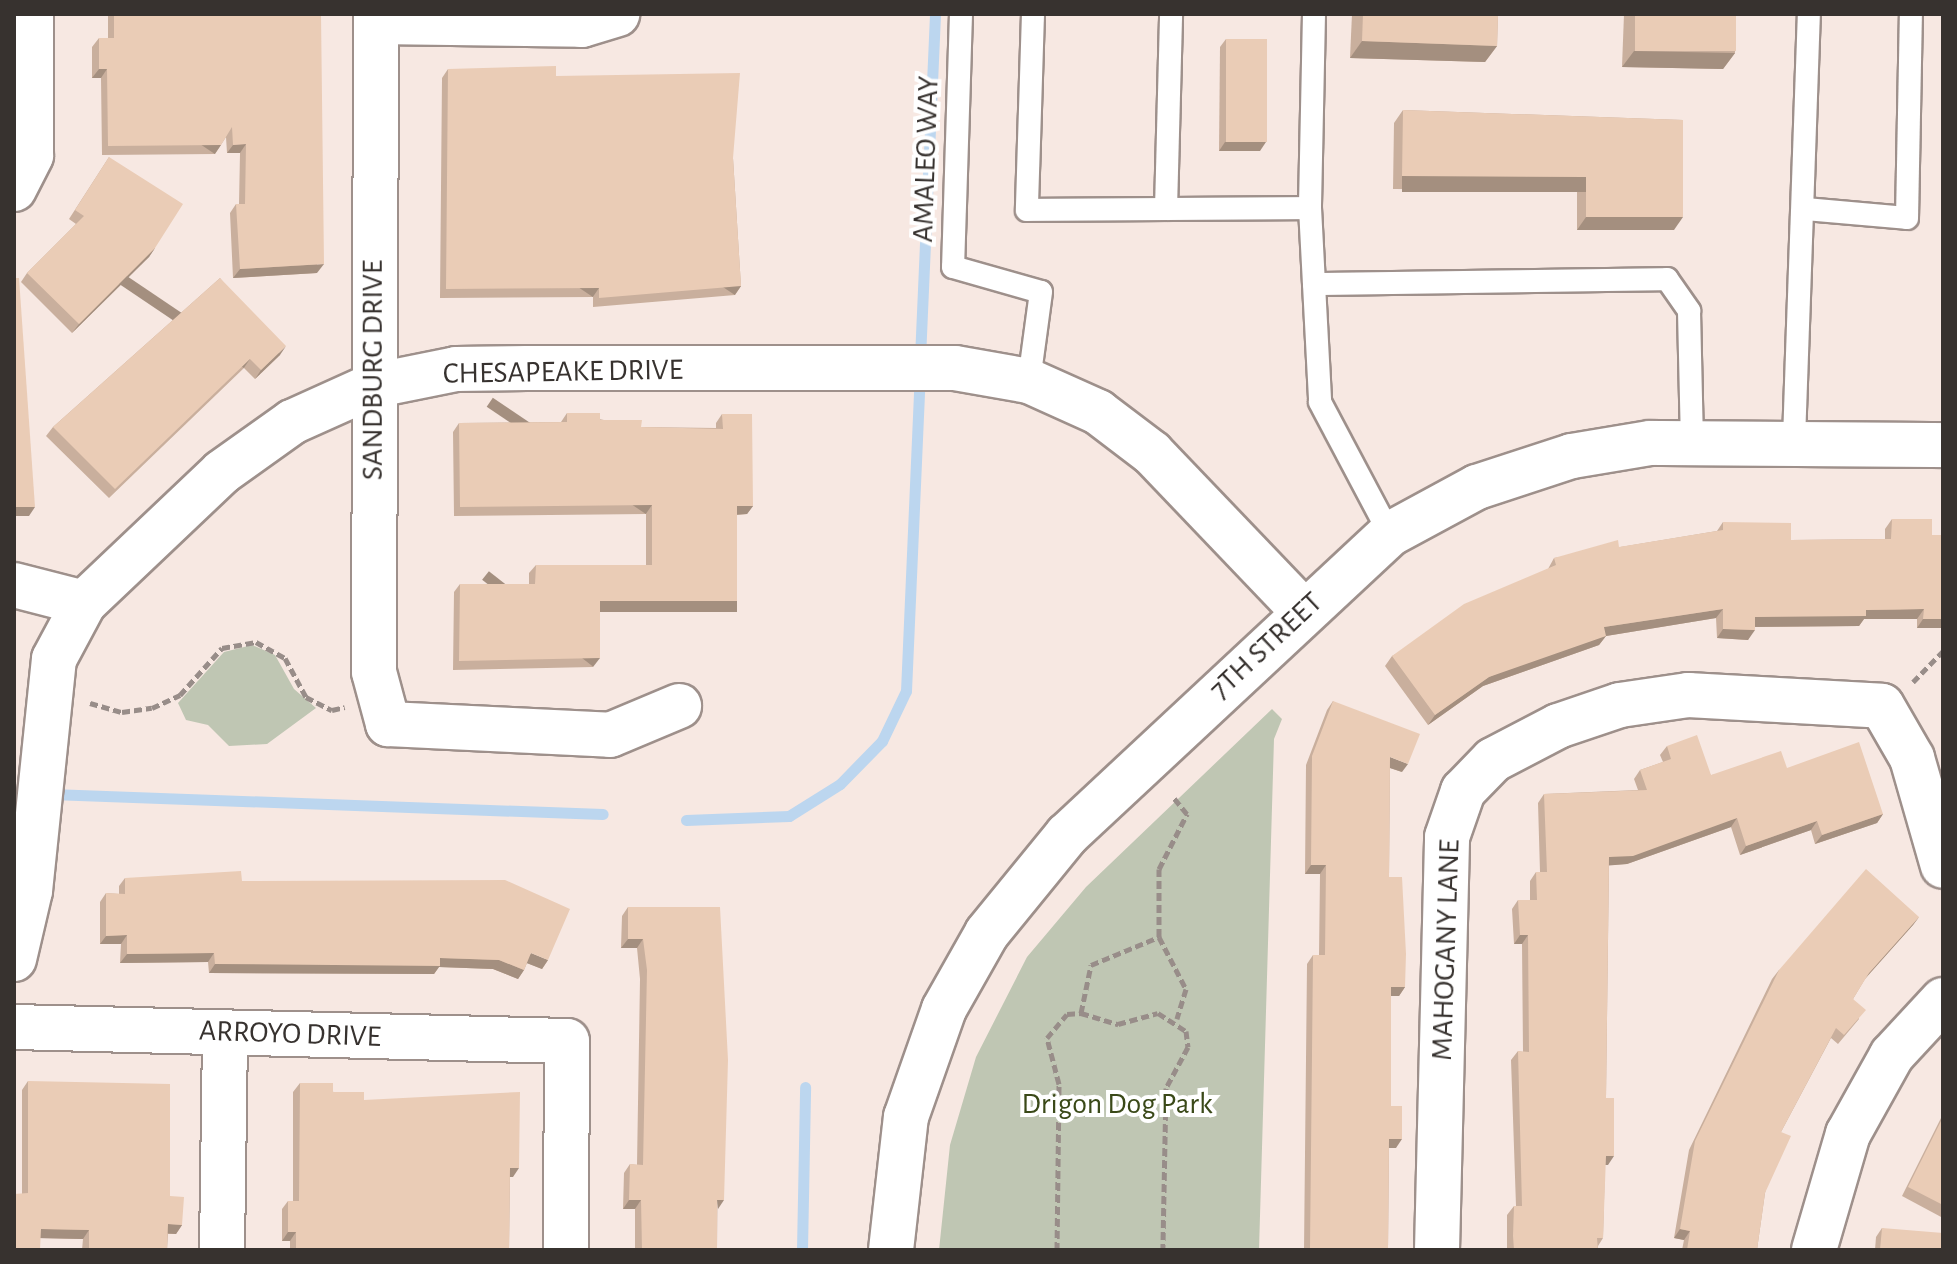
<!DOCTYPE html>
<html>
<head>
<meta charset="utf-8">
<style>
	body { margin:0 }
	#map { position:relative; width:1957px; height:1264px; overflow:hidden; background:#f7e8e2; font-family:"Alegreya Sans",sans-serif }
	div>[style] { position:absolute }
	.green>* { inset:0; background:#bfc6b3 }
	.stream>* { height:11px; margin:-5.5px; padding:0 5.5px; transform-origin:5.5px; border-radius:5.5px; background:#bcd6ef }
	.path>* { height:5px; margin-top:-2.5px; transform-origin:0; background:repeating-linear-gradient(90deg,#988d89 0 8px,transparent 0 12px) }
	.roads { filter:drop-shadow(2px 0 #9e908b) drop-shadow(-2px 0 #9e908b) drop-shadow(0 2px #9e908b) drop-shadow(0 -2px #9e908b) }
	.service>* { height:22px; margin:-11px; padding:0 11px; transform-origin:11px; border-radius:11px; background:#fff }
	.minor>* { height:44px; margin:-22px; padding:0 22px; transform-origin:22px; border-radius:22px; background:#fff }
	.tertiary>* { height:44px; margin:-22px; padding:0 22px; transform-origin:22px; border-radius:22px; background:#fff }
	.wall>* { inset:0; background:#c9af9d }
	.shaded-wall>* { inset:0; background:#a48f7f; transform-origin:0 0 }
	.building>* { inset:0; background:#eaccb6; transform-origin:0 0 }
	span { translate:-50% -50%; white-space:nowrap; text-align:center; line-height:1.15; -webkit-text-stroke:8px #fff; paint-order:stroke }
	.street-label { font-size:30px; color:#37322f }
	.park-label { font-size:30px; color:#3a4918 }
	.frame { position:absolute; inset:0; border:16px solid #37322f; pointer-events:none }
</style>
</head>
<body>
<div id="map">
	<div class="green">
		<i style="clip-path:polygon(252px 645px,275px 655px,294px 689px,316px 708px,267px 744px,229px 746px,208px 725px,186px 720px,178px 703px,224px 652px)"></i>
		<i style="clip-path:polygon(1272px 709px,1282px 719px,1274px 739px,1259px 1250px,939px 1250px,950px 1145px,976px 1057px,1027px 957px,1086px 887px)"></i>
	</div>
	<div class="stream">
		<i style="left:920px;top:358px;width:344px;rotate:-87.5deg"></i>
		<i style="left:51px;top:794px;width:552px;rotate:2.08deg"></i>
		<i style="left:686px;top:820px;width:103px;rotate:-2.2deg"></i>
		<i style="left:789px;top:816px;width:60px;rotate:-32.1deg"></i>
		<i style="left:840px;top:784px;width:60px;rotate:-45.7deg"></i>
		<i style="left:882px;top:741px;width:55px;rotate:-64.4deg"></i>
		<i style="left:906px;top:691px;width:316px;rotate:-87.5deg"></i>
		<i style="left:802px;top:1250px;width:163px;rotate:-88.9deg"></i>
	</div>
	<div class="path">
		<i style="left:1913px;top:682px;width:43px;rotate:-45.9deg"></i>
		<i style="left:90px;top:703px;width:33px;rotate:16deg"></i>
		<i style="left:122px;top:712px;width:30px;rotate:-8deg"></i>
		<i style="left:152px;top:708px;width:31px;rotate:-25deg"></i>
		<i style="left:180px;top:695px;width:63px;rotate:-48.2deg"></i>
		<i style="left:222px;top:648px;width:35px;rotate:-10deg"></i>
		<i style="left:256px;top:642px;width:33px;rotate:29deg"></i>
		<i style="left:285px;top:658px;width:44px;rotate:61.7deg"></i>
		<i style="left:306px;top:697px;width:29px;rotate:27deg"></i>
		<i style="left:332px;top:710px;width:13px;rotate:-13deg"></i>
		<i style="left:1159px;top:937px;width:59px;rotate:62.6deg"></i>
		<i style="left:1186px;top:989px;width:31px;rotate:107deg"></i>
		<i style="left:1081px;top:1013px;width:49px;rotate:-78.2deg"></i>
		<i style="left:1091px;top:965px;width:74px;rotate:-22.4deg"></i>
		<i style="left:1159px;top:937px;width:68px;rotate:-90deg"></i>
		<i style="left:1159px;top:869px;width:62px;rotate:-63deg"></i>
		<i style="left:1187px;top:814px;width:22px;rotate:-129deg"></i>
		<i style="left:1057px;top:1250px;width:166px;rotate:-89.3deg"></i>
		<i style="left:1059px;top:1084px;width:48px;rotate:-104.6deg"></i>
		<i style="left:1047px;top:1038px;width:31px;rotate:-50deg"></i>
		<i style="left:1067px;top:1014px;width:14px;rotate:-4deg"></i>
		<i style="left:1081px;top:1013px;width:39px;rotate:17deg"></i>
		<i style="left:1118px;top:1024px;width:41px;rotate:-15.4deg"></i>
		<i style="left:1158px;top:1013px;width:33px;rotate:33deg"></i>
		<i style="left:1186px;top:1031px;width:16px;rotate:83deg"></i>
		<i style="left:1188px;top:1047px;width:47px;rotate:118.2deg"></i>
		<i style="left:1166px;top:1088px;width:162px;rotate:91.1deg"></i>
	</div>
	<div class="roads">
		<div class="service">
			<i style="left:961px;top:14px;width:253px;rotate:91.8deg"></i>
			<i style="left:953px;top:267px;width:91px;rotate:15.9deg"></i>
			<i style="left:1041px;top:292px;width:90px;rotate:97.7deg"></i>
			<i style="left:1033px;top:14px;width:196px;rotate:91.8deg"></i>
			<i style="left:1027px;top:210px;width:283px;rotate:-0.4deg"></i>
			<i style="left:1314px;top:14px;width:194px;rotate:91.2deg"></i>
			<i style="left:1310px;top:208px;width:194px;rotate:87deg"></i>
			<i style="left:1320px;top:402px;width:149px;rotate:62.1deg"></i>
			<i style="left:1166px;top:209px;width:195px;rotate:-88.5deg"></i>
			<i style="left:1805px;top:209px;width:102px;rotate:5deg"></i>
			<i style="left:1907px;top:218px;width:204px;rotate:-88.9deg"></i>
			<i style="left:1314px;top:284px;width:353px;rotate:-0.8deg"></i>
			<i style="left:1667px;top:279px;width:39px;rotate:55deg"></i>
			<i style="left:1689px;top:311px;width:131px;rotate:88.7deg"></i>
			<i style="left:1794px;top:440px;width:426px;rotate:-88deg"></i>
		</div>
		<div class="minor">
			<i style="left:376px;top:14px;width:658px;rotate:90.17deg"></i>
			<i style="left:374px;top:672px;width:54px;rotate:74.9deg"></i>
			<i style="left:388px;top:724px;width:222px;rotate:2.8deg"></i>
			<i style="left:610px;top:735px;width:75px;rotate:-22.8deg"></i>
			<i style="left:376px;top:22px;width:206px;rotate:0.8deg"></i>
			<i style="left:582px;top:25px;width:37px;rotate:-17deg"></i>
			<i style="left:14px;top:189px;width:38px;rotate:-63deg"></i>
			<i style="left:31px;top:155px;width:141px;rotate:-90deg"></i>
			<i style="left:14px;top:585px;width:72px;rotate:14.4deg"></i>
			<i style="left:14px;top:959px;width:70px;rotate:-76.8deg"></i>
			<i style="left:30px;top:891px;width:233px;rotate:-84.1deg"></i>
			<i style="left:54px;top:659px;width:64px;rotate:-61.8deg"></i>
			<i style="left:84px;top:603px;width:190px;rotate:-43.5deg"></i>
			<i style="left:222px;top:472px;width:86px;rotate:-35.5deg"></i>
			<i style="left:292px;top:422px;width:88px;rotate:-24.2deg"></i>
			<i style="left:372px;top:386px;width:86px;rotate:-11.4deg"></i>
			<i style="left:456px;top:369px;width:71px;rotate:-0.8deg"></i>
			<i style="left:527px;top:368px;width:428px"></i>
			<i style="left:955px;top:368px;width:75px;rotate:10deg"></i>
			<i style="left:1029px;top:381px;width:76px;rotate:24.2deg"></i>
			<i style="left:1098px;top:412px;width:68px;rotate:37.2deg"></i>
			<i style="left:1152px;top:453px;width:217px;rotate:46.3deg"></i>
			<i style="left:14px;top:1027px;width:553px;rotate:1.45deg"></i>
			<i style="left:567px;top:1041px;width:209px;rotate:90.3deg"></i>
			<i style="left:222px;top:1250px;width:217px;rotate:-89.2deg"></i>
			<i style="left:1437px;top:1250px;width:413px;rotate:-88.6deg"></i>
			<i style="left:1447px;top:837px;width:49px;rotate:-70.8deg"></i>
			<i style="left:1463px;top:791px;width:43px;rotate:-45.9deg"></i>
			<i style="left:1493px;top:760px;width:73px;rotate:-27.6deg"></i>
			<i style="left:1558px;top:726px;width:65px;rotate:-18.7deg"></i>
			<i style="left:1620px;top:705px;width:69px;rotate:-8.4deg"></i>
			<i style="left:1688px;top:695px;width:194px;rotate:3.2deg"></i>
			<i style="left:1882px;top:706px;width:60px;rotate:60deg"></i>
			<i style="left:1912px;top:758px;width:112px;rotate:74deg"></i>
			<i style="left:1814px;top:1250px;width:121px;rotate:-73.7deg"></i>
			<i style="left:1848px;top:1134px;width:90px;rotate:-60.9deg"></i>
			<i style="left:1892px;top:1055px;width:75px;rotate:-47.2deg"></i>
		</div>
		<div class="tertiary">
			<i style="left:891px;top:1250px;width:134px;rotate:-83.6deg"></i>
			<i style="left:906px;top:1117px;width:114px;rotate:-70.6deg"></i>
			<i style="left:944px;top:1009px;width:87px;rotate:-60.5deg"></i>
			<i style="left:987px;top:933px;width:127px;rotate:-50.8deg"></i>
			<i style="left:1067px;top:835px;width:442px;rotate:-43deg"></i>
			<i style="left:1390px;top:534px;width:99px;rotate:-28.4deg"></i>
			<i style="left:1477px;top:487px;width:100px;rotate:-18.1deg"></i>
			<i style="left:1572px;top:456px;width:79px;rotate:-9.5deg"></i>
			<i style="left:1650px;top:443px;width:293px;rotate:0.4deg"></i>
		</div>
	</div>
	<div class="wall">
		<i style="clip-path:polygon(108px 14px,321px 14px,317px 273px,233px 278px,230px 213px,236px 204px,239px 204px,240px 153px,227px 153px,226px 137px,215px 154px,102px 155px,101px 78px,92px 78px,92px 47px,99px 38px,108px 38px)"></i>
		<i style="clip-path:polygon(1352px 14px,1498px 14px,1497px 46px,1485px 62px,1350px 58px)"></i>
		<i style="clip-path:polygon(1624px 14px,1736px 14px,1735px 53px,1723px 69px,1622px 67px)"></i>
		<i style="clip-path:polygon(1226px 39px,1260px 151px,1219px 151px,1220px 47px)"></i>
		<i style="clip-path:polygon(448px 69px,556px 76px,733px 158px,741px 286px,735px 295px,593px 307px,593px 297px,440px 298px,442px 78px)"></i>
		<i style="clip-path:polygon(1403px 110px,1683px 120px,1674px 230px,1577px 230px,1577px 190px,1393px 189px,1394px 123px)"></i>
		<i style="clip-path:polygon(109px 157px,155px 248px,149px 257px,72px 333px,21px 282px,27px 273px,76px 224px,69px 219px)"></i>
		<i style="clip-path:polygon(220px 278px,280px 355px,255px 379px,244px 368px,109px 498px,46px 436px,53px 427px)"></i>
		<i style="clip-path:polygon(567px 413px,641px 427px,716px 428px,716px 423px,722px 414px,753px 506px,747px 514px,737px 515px,737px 601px,731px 610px,600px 610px,593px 667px,453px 670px,454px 592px,460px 584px,529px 584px,529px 573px,536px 565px,646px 565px,646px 514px,454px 516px,453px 432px,459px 423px,561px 422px)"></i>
		<i style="clip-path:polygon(1892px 519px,1932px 535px,1943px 628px,1917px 628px,1917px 619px,1864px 619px,1859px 626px,1755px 627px,1748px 640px,1717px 638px,1716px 618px,1606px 636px,1599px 645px,1483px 686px,1428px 725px,1385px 666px,1392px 656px,1548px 569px,1554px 558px,1717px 531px,1723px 522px,1791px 540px,1885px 539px,1885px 529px)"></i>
		<i style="clip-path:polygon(1333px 701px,1402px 772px,1390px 768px,1389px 877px,1405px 987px,1399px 996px,1391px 996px,1391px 1106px,1396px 1148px,1389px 1148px,1388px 1250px,1304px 1250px,1307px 964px,1313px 955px,1319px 955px,1320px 874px,1305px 874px,1306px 765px,1327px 710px)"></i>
		<i style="clip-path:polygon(1667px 746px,1711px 775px,1787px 768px,1883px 814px,1877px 823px,1815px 844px,1811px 830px,1740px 855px,1731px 827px,1627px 864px,1609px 865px,1606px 1098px,1608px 1165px,1605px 1165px,1603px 1238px,1598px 1246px,1598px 1250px,1507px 1250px,1507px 1215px,1514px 1206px,1516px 1206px,1511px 1060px,1518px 1051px,1523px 1052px,1522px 944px,1514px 944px,1512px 909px,1518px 900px,1530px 900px,1530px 881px,1536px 872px,1540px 872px,1538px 803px,1544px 794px,1638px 790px,1634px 779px,1640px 770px,1663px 762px,1660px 755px)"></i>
		<i style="clip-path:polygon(125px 878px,242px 881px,548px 960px,542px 969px,527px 963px,524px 970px,518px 979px,493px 969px,439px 967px,434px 974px,209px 973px,208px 962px,120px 963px,121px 944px,100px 944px,100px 902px,106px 893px,119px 894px,119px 886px)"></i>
		<i style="clip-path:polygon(628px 907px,720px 907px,717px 1250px,635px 1250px,635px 1209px,623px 1209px,624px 1173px,630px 1164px,637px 1165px,640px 979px,637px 948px,621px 948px,622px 916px)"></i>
		<i style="clip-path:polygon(1919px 917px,1913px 925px,1865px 979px,1853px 999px,1859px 1019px,1838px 1044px,1831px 1038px,1781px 1132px,1765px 1193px,1757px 1250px,1682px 1250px,1684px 1240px,1674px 1238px,1689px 1150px,1772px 979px,1779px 970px)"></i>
		<i style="clip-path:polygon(28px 1081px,170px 1196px,182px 1225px,176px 1234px,168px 1234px,167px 1250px,82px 1250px,83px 1239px,40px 1238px,22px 1194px,22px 1090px)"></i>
		<i style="clip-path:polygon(300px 1083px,364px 1100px,513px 1177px,510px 1177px,509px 1250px,290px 1250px,290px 1241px,282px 1241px,282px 1209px,288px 1201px,293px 1201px,293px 1092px)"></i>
		<i style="clip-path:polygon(1943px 1114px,1943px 1218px,1902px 1196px)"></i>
		<i style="clip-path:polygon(1882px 1228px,1943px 1250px,1875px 1250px,1876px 1237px)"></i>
	</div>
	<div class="shaded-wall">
		<i style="clip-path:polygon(1362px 41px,1497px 46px,1485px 62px,1350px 58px)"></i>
		<i style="clip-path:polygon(1634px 51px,1735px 53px,1723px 69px,1622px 67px)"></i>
		<i style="clip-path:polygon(99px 69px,107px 69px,101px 78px,92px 78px)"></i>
		<i style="clip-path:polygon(1225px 142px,1266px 142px,1260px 151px,1219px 151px)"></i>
		<i style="clip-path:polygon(246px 144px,240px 153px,227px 153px,233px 145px)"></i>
		<i style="left:221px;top:145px;width:11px;height:113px;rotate:124deg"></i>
		<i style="left:1402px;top:176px;width:184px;height:16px"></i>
		<i style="clip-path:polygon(1586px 217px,1683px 217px,1674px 230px,1577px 230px)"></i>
		<i style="clip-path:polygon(155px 248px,149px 257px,72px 333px,79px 324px)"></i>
		<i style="clip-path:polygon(324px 264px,317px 273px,233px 278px,240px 269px)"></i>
		<i style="left:741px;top:286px;width:11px;height:143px;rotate:124deg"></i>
		<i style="left:599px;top:288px;width:11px;height:153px;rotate:124deg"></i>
		<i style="clip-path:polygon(286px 346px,280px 355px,255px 379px,261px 370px)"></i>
		<i style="left:250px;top:359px;width:11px;height:187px;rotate:124deg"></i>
		<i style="left:652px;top:505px;width:11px;height:192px;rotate:124deg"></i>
		<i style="clip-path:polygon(737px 506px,753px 506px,747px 514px,730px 515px)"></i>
		<i style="clip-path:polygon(14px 507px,35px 507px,29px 516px,14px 516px)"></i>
		<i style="left:600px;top:601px;width:137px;height:11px"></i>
		<i style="clip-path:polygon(1723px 609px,1716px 618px,1606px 636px,1599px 645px,1483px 686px,1428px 725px,1435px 715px,1489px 677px,1604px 627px)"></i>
		<i style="clip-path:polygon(1924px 609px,1917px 619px,1864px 619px,1859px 626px,1748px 627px,1755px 617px,1866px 610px)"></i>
		<i style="clip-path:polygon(1923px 619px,1943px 619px,1943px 628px,1917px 628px)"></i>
		<i style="clip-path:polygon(1723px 629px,1755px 630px,1748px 640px,1717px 638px)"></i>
		<i style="left:600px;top:658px;width:11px;height:141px;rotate:128deg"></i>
		<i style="clip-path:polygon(1390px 757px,1408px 764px,1402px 772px,1384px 766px)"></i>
		<i style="clip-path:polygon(1883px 814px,1877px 823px,1815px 844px,1822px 835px)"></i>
		<i style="clip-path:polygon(1737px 818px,1731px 827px,1627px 864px,1603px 866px,1609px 857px)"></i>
		<i style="clip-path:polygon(1817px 821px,1811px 830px,1740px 855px,1746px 846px)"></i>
		<i style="clip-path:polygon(1311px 865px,1326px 865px,1320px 874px,1305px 874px)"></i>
		<i style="clip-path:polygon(1919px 917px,1913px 925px,1862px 982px,1869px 973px)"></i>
		<i style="clip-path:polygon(127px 935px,121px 944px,100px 944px,106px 936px)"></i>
		<i style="clip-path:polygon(1520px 935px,1528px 935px,1522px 944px,1514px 944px)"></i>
		<i style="clip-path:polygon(628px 939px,643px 939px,637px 948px,621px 948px)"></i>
		<i style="clip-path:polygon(214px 953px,208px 962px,120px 963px,127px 954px)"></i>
		<i style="clip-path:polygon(531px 953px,548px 960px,542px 969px,524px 962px)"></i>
		<i style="clip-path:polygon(440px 958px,499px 960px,524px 970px,518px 979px,493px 969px,439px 967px,434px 974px,209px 973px,215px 964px)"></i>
		<i style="clip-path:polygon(1391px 987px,1405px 987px,1399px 996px,1385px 996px)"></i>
		<i style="clip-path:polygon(1389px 1139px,1402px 1139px,1396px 1148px,1383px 1148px)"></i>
		<i style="clip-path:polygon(1606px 1156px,1614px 1156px,1608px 1165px,1599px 1165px)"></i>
		<i style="clip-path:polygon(510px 1168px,519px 1168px,513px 1177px,503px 1177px)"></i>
		<i style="clip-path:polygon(629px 1200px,641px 1200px,635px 1209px,623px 1209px)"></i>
		<i style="clip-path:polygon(717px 1200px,724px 1200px,718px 1209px)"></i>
		<i style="clip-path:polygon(168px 1224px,182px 1225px,176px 1234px,162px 1233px)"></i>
		<i style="clip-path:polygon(41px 1229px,89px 1230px,83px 1239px,35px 1238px)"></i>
		<i style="clip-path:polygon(1680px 1229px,1690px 1231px,1684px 1240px,1674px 1238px)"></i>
		<i style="clip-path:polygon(288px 1232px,296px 1232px,290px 1241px,282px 1241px)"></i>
	</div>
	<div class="building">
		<i style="clip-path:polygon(114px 14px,321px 14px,324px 264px,240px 269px,236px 204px,245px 204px,246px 144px,233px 145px,232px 127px,221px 145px,108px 146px,107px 69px,99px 69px,99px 38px,114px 38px)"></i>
		<i style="clip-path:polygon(1363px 14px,1498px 14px,1497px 46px,1362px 41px)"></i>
		<i style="left:1635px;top:14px;width:101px;height:37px"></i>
		<i style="left:1226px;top:39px;width:41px;height:103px"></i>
		<i style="clip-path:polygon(556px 66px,556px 76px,740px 73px,733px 158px,741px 286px,599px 298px,599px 288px,446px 289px,448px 69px)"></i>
		<i style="clip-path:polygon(1403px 110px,1683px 120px,1683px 217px,1586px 217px,1586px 177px,1402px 176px)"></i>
		<i style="clip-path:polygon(109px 157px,183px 204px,155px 248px,79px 324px,27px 273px,84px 216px,75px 210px)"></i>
		<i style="clip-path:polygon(14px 278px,19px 278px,35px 507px,14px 507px)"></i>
		<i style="clip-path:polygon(220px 278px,286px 346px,261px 370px,250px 359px,115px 489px,53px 427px)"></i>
		<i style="clip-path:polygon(567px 413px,600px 413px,600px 420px,642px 420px,641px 427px,723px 429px,722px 414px,752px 414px,753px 506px,737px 506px,737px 601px,600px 601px,600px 658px,459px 661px,460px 584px,535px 584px,536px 565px,652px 565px,652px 505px,460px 507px,459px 423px,567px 422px)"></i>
		<i style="clip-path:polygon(1892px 519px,1932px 519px,1932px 535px,1943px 535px,1943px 619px,1923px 619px,1924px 609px,1866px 610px,1866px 616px,1755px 617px,1755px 630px,1723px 629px,1723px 609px,1604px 627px,1606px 636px,1489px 677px,1435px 715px,1392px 656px,1464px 604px,1556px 565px,1554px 558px,1618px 540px,1619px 547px,1723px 530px,1723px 522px,1791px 523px,1791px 540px,1891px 539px)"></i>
		<i style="clip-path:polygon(1333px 701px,1420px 734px,1408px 764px,1390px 757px,1389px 877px,1402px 877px,1406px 954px,1405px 987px,1391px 987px,1391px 1106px,1402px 1106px,1402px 1139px,1389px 1139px,1388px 1250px,1310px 1250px,1313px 955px,1325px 955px,1326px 865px,1311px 865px,1312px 756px)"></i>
		<i style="clip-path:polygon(1697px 735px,1711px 775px,1781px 751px,1787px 768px,1859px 742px,1883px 814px,1822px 835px,1817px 821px,1746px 846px,1737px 818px,1633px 856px,1609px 857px,1606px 1098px,1614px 1098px,1614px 1156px,1606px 1156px,1603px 1238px,1597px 1238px,1598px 1250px,1514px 1250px,1513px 1236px,1514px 1206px,1522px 1206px,1518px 1051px,1529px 1052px,1528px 935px,1520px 935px,1518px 900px,1537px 900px,1536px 872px,1547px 872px,1544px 794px,1647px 790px,1640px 770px,1671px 759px,1667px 746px)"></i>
		<i style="clip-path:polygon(1866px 869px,1919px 917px,1869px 973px,1853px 999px,1866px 1010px,1844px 1035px,1836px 1028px,1781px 1132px,1791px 1136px,1765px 1193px,1757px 1250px,1687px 1250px,1690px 1231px,1680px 1229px,1695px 1141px,1779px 970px)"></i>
		<i style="clip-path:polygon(241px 871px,242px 881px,505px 880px,570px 909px,548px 960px,531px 953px,524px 970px,499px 960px,440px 958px,440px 966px,215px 964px,214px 953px,127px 954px,127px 935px,106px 936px,106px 893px,125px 894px,125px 878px)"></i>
		<i style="clip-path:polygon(628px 907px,720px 907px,728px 1060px,724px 1200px,717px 1200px,717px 1250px,642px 1250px,641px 1200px,629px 1200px,630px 1164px,643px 1165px,647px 970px,643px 939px,628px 939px)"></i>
		<i style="clip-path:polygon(28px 1081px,170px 1084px,170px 1196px,184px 1197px,182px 1225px,168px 1224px,167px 1250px,89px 1250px,89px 1230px,41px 1229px,40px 1250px,14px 1250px,14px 1194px,28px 1193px)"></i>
		<i style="clip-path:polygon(300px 1083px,333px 1083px,333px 1092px,364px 1092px,364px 1100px,520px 1092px,519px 1168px,510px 1168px,509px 1250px,296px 1250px,296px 1232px,288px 1232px,288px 1201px,299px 1201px)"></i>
		<i style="clip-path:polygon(1943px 1117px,1943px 1205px,1908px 1187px)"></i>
		<i style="clip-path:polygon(1882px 1228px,1943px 1233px,1943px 1250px,1880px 1250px)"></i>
	</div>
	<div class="street-label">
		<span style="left:926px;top:159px;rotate:-88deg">AMALEO WAY</span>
		<span style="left:373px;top:370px;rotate:-90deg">SANDBURG DRIVE</span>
		<span style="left:563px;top:372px;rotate:-1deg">CHESAPEAKE DRIVE</span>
		<span style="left:1266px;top:646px;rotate:-43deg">7TH STREET</span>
		<span style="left:1446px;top:950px;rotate:-88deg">MAHOGANY LANE</span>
		<span style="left:290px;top:1034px;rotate:2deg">ARROYO DRIVE</span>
	</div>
	<div class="park-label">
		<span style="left:1117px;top:1104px">Drigon Dog Park</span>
	</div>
	<div class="frame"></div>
</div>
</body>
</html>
